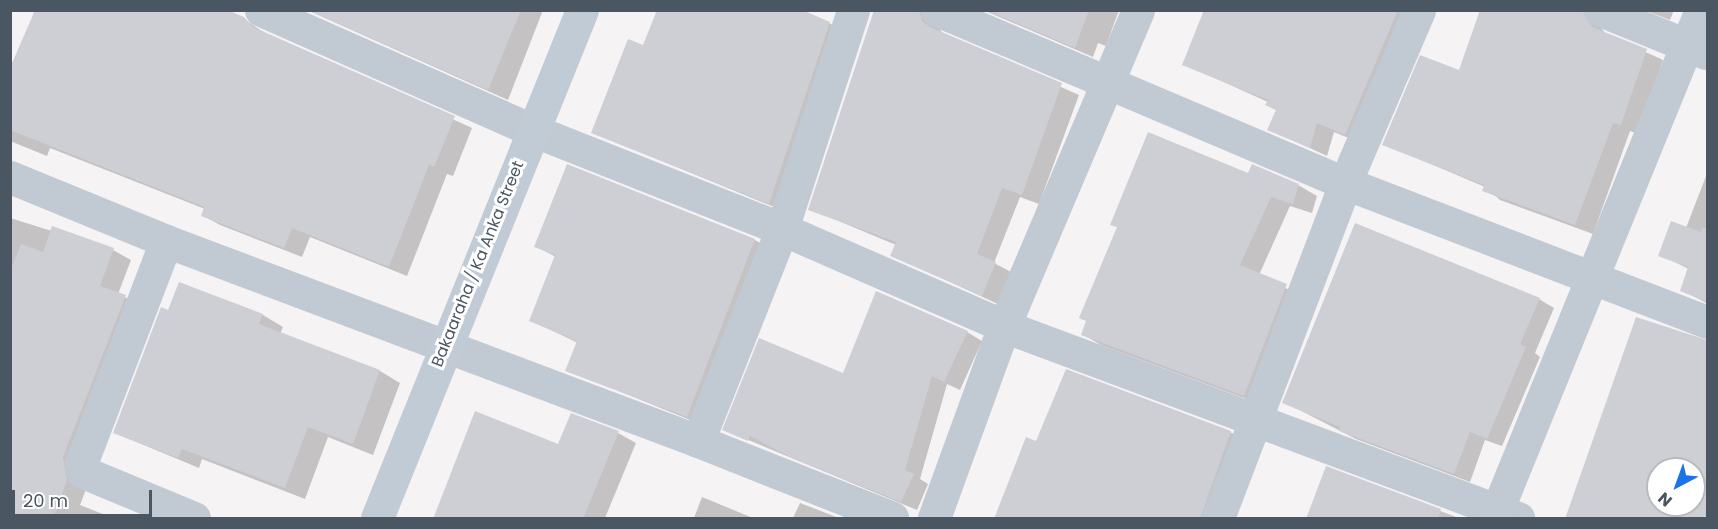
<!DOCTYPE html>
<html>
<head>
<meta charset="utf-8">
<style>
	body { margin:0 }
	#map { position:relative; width:1718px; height:529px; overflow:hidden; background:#f5f3f3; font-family:Poppins,sans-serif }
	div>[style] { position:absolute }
	.shadow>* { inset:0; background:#0003 }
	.building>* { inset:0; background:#cdcfd5 }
	.street>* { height:33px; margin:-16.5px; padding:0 16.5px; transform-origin:16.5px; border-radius:16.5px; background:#c1cad2 }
	.secondary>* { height:33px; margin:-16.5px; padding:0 16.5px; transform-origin:16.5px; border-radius:16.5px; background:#c1cbd6 }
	span { translate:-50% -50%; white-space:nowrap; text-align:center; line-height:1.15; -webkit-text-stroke:6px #fff; paint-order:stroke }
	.street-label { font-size:16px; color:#4a5661 }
	.frame { position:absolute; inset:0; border:12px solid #4a5661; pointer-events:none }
	.north { position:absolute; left:1646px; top:457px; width:60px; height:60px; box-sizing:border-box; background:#fff; border:2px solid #b7bbc0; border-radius:50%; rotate:221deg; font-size:16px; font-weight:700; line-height:24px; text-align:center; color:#4a5661 }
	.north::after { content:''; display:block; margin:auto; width:21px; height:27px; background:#1a73e8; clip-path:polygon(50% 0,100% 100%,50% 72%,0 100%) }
	.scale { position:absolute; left:12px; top:490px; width:140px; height:27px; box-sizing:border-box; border:3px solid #4a5661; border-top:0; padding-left:8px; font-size:18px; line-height:21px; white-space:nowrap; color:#4a5661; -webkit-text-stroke:4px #fff; paint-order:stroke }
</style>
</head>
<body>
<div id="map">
	<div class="shadow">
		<i style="clip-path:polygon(307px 10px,543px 10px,508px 100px)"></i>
		<i style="clip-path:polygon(875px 10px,939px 10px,936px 24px,944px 35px,1079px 95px,1039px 204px,1020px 197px,994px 263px,1013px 273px,1000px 305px,892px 255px,896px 245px,810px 209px)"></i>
		<i style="clip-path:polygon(983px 10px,1119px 10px,1106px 46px,1098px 43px,1093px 57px)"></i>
		<i style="clip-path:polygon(1206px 10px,1421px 10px,1363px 144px,1334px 132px,1327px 156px,1269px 129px,1278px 111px,1268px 102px,1184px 64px)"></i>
		<i style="clip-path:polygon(1482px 10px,1602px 10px,1598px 24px,1606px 34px,1663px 60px,1638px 134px,1630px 131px,1593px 234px,1500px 200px,1485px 187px,1384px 144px,1459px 72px)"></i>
		<i style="clip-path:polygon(1644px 10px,1674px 10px,1670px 20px)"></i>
		<i style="clip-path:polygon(244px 19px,268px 35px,472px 128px,453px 176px,447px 174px,407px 276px,310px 237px,302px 257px,220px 225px,202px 215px,205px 209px,50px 148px,47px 156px,10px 141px,10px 95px)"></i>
		<i style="clip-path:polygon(829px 23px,845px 32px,786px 212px,592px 132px,643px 47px)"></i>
		<i style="clip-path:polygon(1708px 171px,1708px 304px,1682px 290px,1689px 269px,1660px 255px,1686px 228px)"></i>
		<i style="clip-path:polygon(1249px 175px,1298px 185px,1317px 196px,1312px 213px,1290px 206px,1259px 275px,1304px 297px,1263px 405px,1101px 345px,1082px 334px)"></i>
		<i style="clip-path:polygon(10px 218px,113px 250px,131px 260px,118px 294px,143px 306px,81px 468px,85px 492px,80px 505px,113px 518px,10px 518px)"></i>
		<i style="clip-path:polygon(755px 240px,772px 250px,705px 426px,567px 370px,578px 343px,530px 320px,556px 257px,535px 246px)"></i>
		<i style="clip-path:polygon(180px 284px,263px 315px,283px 327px,280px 334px,380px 371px,400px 383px,373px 455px,328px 437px,305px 499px,202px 459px,199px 468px,115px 433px)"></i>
		<i style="clip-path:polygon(1539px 299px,1554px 308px,1535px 353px,1540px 357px,1502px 446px,1485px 440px,1470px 482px,1356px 439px,1284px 402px)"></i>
		<i style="clip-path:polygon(967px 332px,982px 341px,960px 390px,947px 384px,920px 479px,928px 484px,917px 510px,724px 430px,844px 375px)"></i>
		<i style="clip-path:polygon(evenodd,1708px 340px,1708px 518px,1566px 518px,1702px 341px,1708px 340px,1658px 469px,1694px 469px,1694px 505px,1658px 505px,1658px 469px)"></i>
		<i style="clip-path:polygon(1230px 432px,1249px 443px,1220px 518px,995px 518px,1037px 443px)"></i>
		<i style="clip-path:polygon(618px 433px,636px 443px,605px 518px,434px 518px,559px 446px)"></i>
		<i style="clip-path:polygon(1327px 468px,1456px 517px,1460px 518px,1307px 518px)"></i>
		<i style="clip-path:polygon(702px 497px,753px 518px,694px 518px)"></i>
		<i style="clip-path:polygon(800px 503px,839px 518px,793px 518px)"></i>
	</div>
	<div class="building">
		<i style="clip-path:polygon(35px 10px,227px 10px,244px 17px,253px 27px,455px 116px,434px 167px,429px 165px,389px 267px,292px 228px,284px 248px,201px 216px,204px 207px,10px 130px,10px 68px)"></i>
		<i style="clip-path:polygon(308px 10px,521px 10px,488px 90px)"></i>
		<i style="clip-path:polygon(657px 10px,802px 10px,830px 22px,769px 204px,591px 133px,628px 39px,643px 45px)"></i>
		<i style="clip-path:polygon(874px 10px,919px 10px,922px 21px,930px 27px,1062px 83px,1022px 195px,1002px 188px,977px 254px,996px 262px,982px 296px,890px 256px,896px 242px,808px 210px)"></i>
		<i style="clip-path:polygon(986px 10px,1089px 10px,1075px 48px)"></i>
		<i style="clip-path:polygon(1204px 10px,1398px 10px,1345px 135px,1317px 123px,1310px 148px,1267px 130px,1276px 110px,1265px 105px,1268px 100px,1182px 65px)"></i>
		<i style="clip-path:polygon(1480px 10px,1582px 10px,1592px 27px,1647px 49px,1621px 125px,1613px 123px,1575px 225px,1482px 191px,1484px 185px,1382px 145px,1420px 55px,1459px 70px)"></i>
		<i style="clip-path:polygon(1148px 132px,1248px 173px,1252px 164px,1299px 184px,1293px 204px,1271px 197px,1240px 265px,1287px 284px,1244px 396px,1081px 335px,1086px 321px,1079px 318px,1117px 227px,1110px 225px)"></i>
		<i style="clip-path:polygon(567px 164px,755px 239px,687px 417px,565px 371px,577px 341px,529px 321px,555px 255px,534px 247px)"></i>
		<i style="clip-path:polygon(1671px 221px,1701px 232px,1702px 228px,1707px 228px,1707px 302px,1680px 291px,1688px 267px,1658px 256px)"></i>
		<i style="clip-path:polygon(1355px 223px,1540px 298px,1520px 344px,1526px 347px,1487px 439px,1470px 432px,1454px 474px,1339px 431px,1340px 427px,1282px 403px)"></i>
		<i style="clip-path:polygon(52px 226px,114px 248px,100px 286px,126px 295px,63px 457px,67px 480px,53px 519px,10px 519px,10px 271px,21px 244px,43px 252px)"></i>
		<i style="clip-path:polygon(179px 282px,263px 314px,259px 324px,380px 370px,353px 444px,308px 427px,285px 488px,182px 449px,178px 458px,113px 433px,161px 307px,168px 310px)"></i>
		<i style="clip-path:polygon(876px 291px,968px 331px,944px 382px,932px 376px,905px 470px,914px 474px,901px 502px,794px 459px,750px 436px,748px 441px,722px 430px,759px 338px,843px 373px)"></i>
		<i style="clip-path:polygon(evenodd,1636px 317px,1707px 340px,1707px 519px,1565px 519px,1636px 317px,1658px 469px,1694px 469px,1694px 505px,1658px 505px,1658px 469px)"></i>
		<i style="clip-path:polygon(1066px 369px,1231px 431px,1200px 519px,994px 519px,1026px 437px,1036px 441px)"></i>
		<i style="clip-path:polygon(475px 411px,558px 444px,571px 413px,619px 431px,583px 519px,433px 519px)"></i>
		<i style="clip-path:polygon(1326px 466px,1441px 509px,1438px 519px,1306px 519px)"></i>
	</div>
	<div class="street">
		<i style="left:261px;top:10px;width:296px;rotate:23.9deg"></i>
		<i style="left:532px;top:130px;width:269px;rotate:21.6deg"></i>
		<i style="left:782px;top:229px;width:242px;rotate:23.6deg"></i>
		<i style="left:1004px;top:326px;width:549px;rotate:20.48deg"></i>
		<i style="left:937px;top:10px;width:443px;rotate:23deg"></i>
		<i style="left:1345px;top:183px;width:389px;rotate:21deg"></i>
		<i style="left:1600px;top:10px;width:114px;rotate:22.1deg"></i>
		<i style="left:10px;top:177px;width:169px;rotate:22.3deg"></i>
		<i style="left:166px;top:241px;width:568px;rotate:20.6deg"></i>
		<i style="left:698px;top:441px;width:209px;rotate:21.6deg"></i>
		<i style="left:166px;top:241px;width:239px;rotate:110.9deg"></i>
		<i style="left:81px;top:464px;width:8px;rotate:76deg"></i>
		<i style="left:83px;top:472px;width:120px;rotate:22.5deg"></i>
		<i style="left:698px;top:441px;width:228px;rotate:-68.4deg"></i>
		<i style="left:782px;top:229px;width:230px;rotate:-72deg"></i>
		<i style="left:934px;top:518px;width:204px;rotate:-70deg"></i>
		<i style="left:1004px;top:326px;width:343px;rotate:-67deg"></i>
		<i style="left:1218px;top:518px;width:358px;rotate:-69.2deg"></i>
		<i style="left:1345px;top:183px;width:188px;rotate:-66.8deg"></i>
		<i style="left:1494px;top:518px;width:549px;rotate:-67.83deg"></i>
	</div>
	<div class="secondary">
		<i style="left:377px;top:518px;width:548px;rotate:-68.02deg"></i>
	</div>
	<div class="street-label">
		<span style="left:478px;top:264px;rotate:-68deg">Bakaaraha / Ka Anka Street</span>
	</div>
	<div class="frame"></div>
	<div class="north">N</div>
	<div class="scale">20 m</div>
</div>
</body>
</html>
